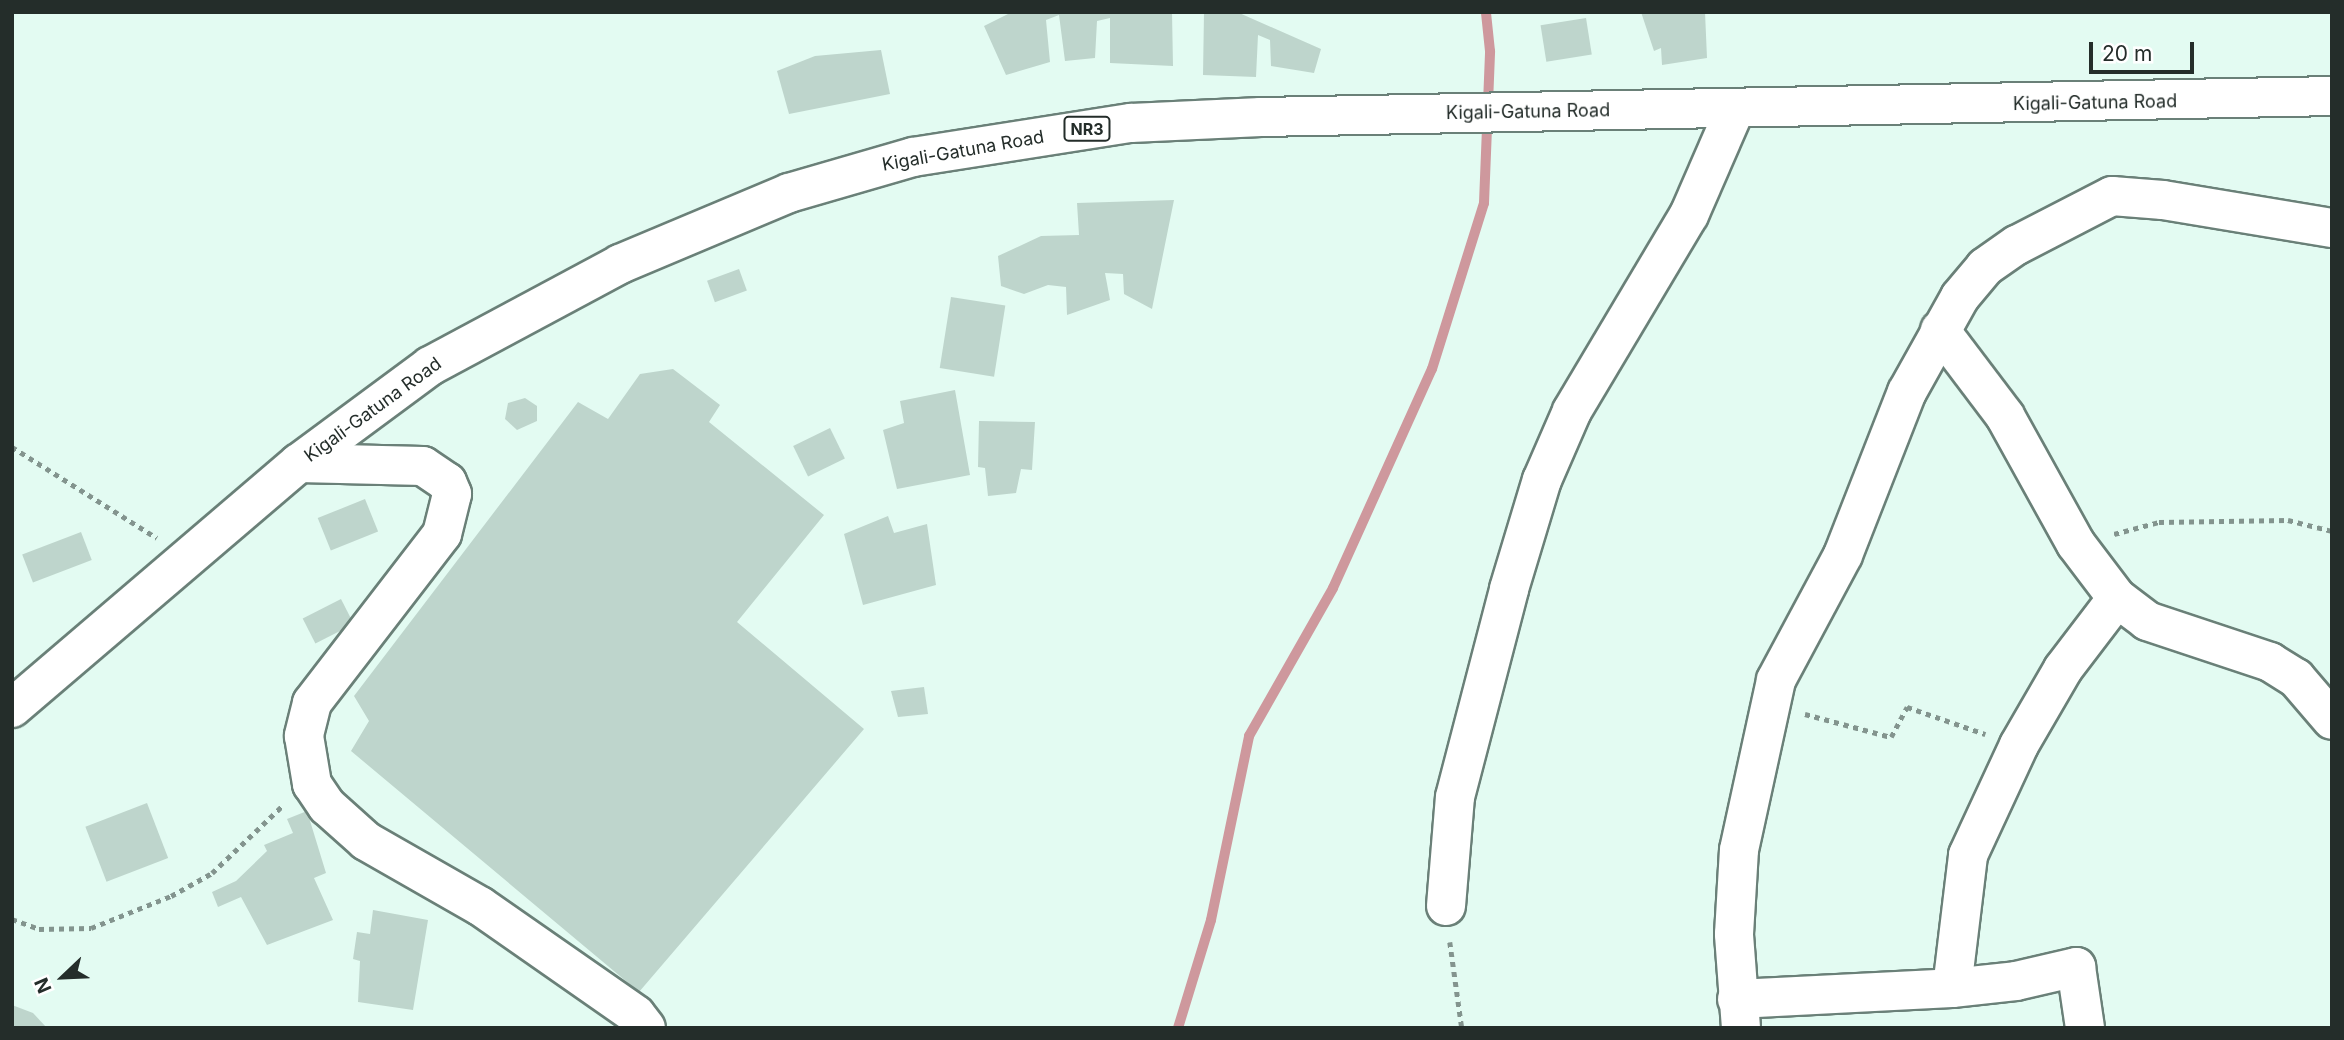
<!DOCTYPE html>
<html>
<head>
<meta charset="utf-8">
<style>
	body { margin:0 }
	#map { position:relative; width:2344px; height:1040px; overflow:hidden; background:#e3fbf2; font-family:Inter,sans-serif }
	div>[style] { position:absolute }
	.stream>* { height:10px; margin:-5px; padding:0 5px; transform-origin:5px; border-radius:5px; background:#ce989d }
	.building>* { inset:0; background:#bed5cc; transform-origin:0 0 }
	.path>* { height:4.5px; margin-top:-2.25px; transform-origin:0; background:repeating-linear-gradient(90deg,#83948e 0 5px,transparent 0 10px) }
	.roads { filter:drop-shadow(2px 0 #6a8078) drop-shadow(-2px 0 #6a8078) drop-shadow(0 2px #6a8078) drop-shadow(0 -2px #6a8078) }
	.street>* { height:38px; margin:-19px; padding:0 19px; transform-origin:19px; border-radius:19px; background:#fff }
	.highway>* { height:38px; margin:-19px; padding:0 19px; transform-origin:19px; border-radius:19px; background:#fff }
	span { translate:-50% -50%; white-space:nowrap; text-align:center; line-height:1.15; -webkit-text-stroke:5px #fff; paint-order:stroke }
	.shield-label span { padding:2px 5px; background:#fff; border:2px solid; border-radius:5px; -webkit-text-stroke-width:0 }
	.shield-label { font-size:16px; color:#242d2a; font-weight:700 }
	.street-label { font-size:18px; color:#242d2a }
	.frame { position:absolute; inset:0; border:14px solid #242d2a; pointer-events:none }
	.north { position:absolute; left:28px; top:942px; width:70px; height:70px; -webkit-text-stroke:5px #fff; paint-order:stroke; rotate:247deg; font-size:19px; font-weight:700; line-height:28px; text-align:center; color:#242d2a }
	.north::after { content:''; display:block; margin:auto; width:24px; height:32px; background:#242d2a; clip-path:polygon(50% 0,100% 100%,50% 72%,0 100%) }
	.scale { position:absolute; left:2089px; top:42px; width:105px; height:32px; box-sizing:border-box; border:4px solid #242d2a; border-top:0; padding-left:9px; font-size:21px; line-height:24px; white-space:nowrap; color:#242d2a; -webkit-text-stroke:5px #fff; paint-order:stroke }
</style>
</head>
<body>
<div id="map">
	<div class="stream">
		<i style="left:1178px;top:1028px;width:113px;rotate:-73deg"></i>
		<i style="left:1211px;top:920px;width:188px;rotate:-78.3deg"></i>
		<i style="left:1249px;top:736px;width:170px;rotate:-60.4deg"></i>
		<i style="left:1333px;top:588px;width:240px;rotate:-65.7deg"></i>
		<i style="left:1432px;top:369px;width:174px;rotate:-72.6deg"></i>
		<i style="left:1484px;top:203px;width:152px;rotate:-87.7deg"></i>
		<i style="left:1490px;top:51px;width:39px;rotate:-96deg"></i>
	</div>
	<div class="building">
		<i style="clip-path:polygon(1012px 12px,1172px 12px,1173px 66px,1110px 63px,1110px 18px,1097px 21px,1095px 58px,1065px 61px,1059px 15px,1046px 20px,1050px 62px,1006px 75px,984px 26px)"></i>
		<i style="clip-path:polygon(1204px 12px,1237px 12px,1321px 49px,1314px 73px,1271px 66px,1270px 40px,1258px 35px,1256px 77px,1203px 75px)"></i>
		<i style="clip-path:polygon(1641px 12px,1705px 12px,1707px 58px,1662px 65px,1661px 48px,1654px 51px)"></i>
		<i style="left:1586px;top:18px;width:37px;height:46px;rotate:81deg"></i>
		<i style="clip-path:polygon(881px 50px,890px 94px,789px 114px,777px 71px,815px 56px)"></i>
		<i style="clip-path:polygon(1174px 200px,1152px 309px,1124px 294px,1123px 274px,1105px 273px,1110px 300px,1067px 315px,1066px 287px,1048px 285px,1024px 294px,1001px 286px,998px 256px,1041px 236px,1079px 235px,1077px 203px)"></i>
		<i style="left:739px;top:269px;width:23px;height:34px;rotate:70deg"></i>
		<i style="left:951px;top:297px;width:55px;height:72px;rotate:9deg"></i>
		<i style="clip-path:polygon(673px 369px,720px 405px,709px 422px,824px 515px,737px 622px,864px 729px,639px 992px,351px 751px,369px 721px,354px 696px,578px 402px,608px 419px,640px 374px)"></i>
		<i style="clip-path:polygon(955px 390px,970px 475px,897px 489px,883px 430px,904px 423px,900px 401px)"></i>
		<i style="clip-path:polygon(525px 398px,537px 406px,537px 421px,517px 430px,505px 419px,508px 403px)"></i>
		<i style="clip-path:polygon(979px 421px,1035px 422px,1032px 470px,1021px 469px,1016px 493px,988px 496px,985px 468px,978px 467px)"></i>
		<i style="left:830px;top:428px;width:34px;height:41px;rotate:64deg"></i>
		<i style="left:365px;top:499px;width:35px;height:51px;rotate:68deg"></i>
		<i style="clip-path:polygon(888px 516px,894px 533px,927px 524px,936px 585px,863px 605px,844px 534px)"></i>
		<i style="left:81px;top:532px;width:30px;height:63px;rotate:69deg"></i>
		<i style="left:341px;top:599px;width:28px;height:43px;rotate:63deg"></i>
		<i style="clip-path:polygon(924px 687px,928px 714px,898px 717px,891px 691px)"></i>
		<i style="left:147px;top:803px;width:59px;height:66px;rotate:69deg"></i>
		<i style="clip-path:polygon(307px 811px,326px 873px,314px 878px,333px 920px,267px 945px,241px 897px,218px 907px,212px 892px,236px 881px,267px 851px,264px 845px,293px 833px,287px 819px)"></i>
		<i style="clip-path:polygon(373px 910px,428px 920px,413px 1010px,358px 1002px,360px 961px,353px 959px,357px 932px,370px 934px)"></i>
		<i style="clip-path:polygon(12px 1005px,33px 1013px,47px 1028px,12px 1028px)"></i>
	</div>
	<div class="path">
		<i style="left:12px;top:447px;width:171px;rotate:32.1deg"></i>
		<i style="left:2114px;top:534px;width:47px;rotate:-14.9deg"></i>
		<i style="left:2159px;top:522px;width:129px;rotate:-0.9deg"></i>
		<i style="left:2288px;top:520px;width:45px;rotate:14deg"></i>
		<i style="left:1805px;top:714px;width:89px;rotate:15deg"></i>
		<i style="left:1891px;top:737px;width:34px;rotate:-62deg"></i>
		<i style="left:1907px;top:707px;width:83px;rotate:19.1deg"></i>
		<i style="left:12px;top:919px;width:29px;rotate:20deg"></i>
		<i style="left:39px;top:929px;width:52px;rotate:-1.1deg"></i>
		<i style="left:91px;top:928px;width:86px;rotate:-21.8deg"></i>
		<i style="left:171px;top:896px;width:47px;rotate:-29.3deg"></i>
		<i style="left:212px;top:873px;width:97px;rotate:-43.7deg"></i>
		<i style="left:1450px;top:942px;width:87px;rotate:82.1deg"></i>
	</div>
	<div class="roads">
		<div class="street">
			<i style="left:1940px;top:330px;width:108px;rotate:52.9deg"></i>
			<i style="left:2005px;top:416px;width:146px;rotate:61deg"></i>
			<i style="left:2076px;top:544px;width:68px;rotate:52.8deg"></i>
			<i style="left:2117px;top:598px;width:38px;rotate:37deg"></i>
			<i style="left:2147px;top:621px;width:130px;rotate:18.4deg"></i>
			<i style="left:2270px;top:662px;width:31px;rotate:32deg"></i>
			<i style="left:2296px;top:678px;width:55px;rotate:49.4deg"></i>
			<i style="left:299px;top:463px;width:124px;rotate:1.4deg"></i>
			<i style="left:423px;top:466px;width:29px;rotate:34deg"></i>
			<i style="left:447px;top:482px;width:13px;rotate:67deg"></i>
			<i style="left:452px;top:494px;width:41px;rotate:104deg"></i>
			<i style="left:442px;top:534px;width:213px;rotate:127.6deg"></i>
			<i style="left:312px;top:703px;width:34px;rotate:104deg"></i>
			<i style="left:304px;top:736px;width:49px;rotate:80.5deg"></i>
			<i style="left:312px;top:784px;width:27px;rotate:56deg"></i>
			<i style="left:327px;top:806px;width:52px;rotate:41.9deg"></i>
			<i style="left:366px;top:841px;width:131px;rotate:29.7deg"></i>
			<i style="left:480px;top:906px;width:190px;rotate:34.9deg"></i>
			<i style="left:636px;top:1015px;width:16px;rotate:52deg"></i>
			<i style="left:1446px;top:906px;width:109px;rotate:-85.3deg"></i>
			<i style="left:1455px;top:797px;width:215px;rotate:-75.4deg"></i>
			<i style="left:1509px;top:589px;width:114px;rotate:-73.2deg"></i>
			<i style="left:1542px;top:480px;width:75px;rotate:-66.5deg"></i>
			<i style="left:1572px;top:411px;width:228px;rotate:-59.2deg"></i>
			<i style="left:1689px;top:215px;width:116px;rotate:-66.5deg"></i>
			<i style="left:1952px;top:988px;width:134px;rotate:-83.1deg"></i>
			<i style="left:1968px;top:855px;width:121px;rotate:-65.1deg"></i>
			<i style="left:2019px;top:745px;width:88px;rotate:-59.9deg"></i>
			<i style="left:2063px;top:669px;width:89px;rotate:-52.7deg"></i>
			<i style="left:1737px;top:999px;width:215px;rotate:-2.9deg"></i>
			<i style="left:1952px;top:988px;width:64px;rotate:-6.2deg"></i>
			<i style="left:2016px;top:981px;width:62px;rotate:-13.1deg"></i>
			<i style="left:2076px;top:967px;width:62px;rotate:81.6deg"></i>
			<i style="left:1741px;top:1028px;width:94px;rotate:-94.3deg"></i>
			<i style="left:1734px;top:934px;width:84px;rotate:-86.6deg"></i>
			<i style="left:1739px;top:850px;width:174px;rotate:-77.7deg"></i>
			<i style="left:1776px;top:680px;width:142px;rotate:-61.8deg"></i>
			<i style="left:1843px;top:555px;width:175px;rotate:-68.6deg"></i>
			<i style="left:1907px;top:392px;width:109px;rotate:-60.8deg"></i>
			<i style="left:1960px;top:297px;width:39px;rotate:-50deg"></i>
			<i style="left:1985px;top:267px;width:39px;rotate:-35deg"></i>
			<i style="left:2017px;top:245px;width:107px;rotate:-27.3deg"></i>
			<i style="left:2112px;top:196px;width:51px;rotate:4.5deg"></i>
			<i style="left:2163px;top:200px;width:171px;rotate:9.4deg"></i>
		</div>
		<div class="highway">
			<i style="left:12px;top:708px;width:377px;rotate:-40.5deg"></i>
			<i style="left:299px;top:463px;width:163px;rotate:-36.5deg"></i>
			<i style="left:430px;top:366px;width:216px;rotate:-28.2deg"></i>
			<i style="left:620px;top:264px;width:183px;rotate:-22.8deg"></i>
			<i style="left:789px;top:193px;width:129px;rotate:-16.2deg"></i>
			<i style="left:913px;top:157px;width:221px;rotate:-8.9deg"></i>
			<i style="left:1131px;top:123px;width:130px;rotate:-2.6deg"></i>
			<i style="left:1261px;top:117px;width:1071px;rotate:-1.12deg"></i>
		</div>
	</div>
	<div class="shield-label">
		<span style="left:1087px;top:129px">NR3</span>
	</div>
	<div class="street-label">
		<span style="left:2095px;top:103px;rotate:-1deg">Kigali-Gatuna Road</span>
		<span style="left:1528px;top:112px;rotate:-1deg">Kigali-Gatuna Road</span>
		<span style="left:963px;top:151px;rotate:-10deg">Kigali-Gatuna Road</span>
		<span style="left:373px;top:410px;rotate:-36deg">Kigali-Gatuna Road</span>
	</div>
	<div class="frame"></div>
	<div class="north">N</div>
	<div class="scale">20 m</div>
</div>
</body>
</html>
